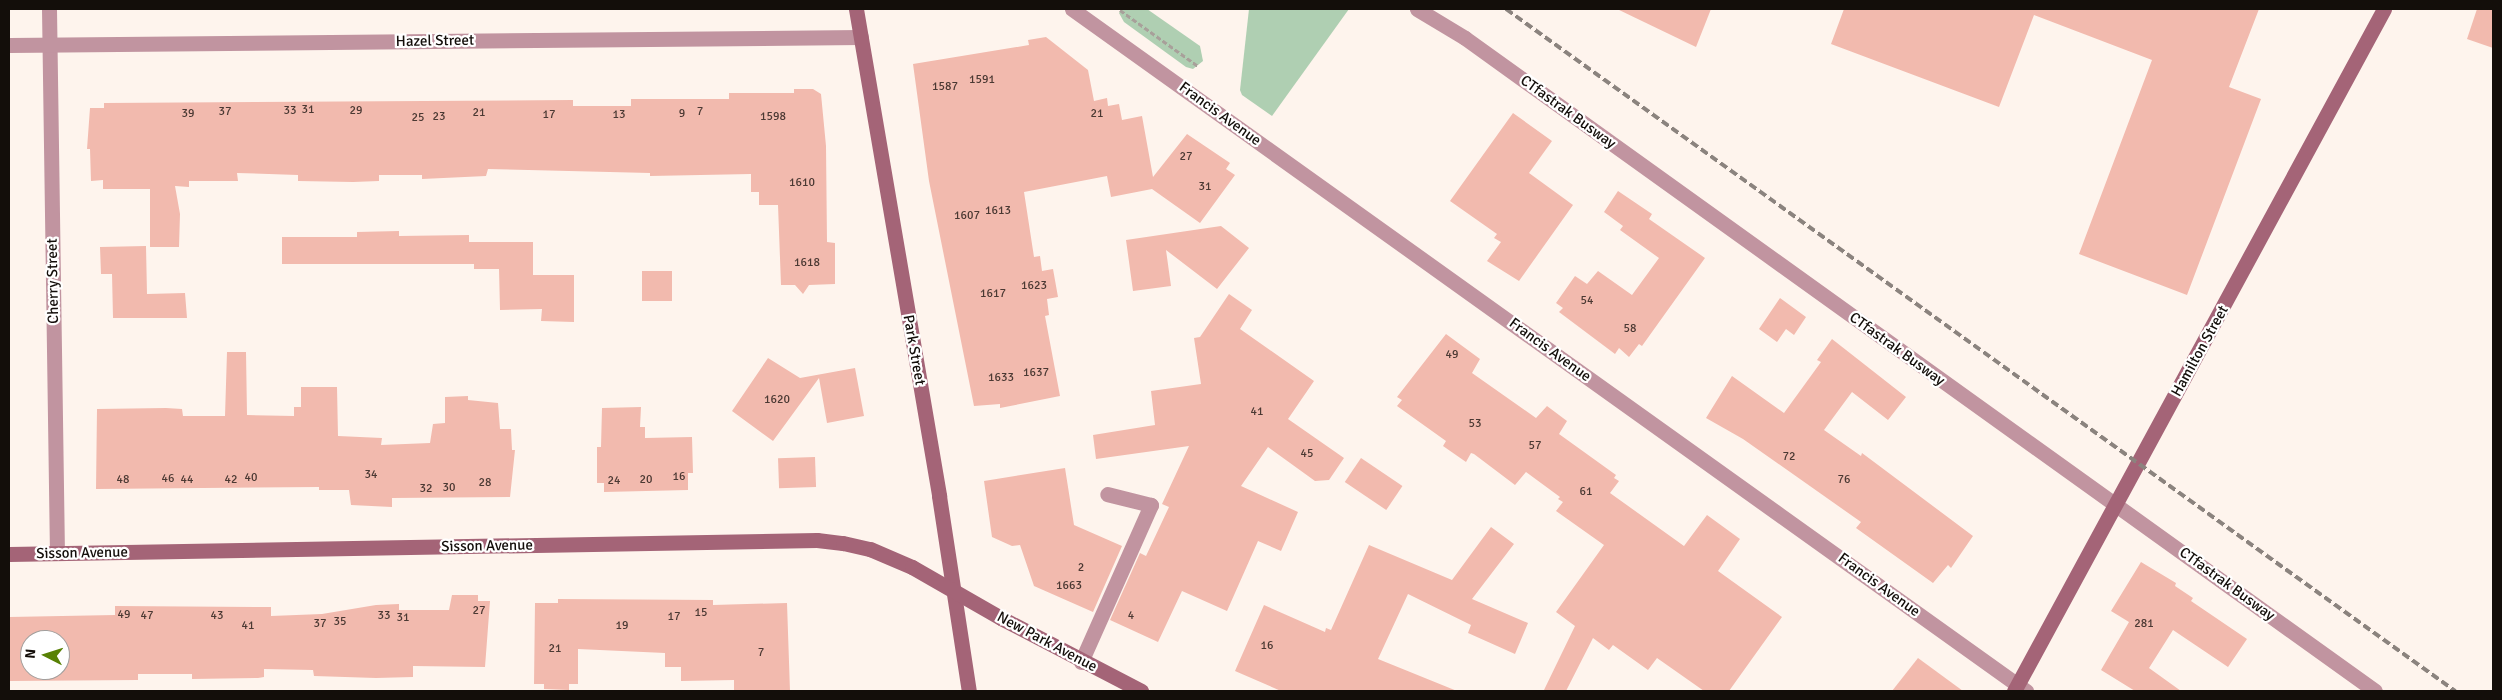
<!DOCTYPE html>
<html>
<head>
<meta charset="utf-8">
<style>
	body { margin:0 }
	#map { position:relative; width:2502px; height:700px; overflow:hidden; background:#fef4ed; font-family:Signika,sans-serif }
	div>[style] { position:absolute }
	.green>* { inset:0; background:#afcfb2 }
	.building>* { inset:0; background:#f2baae; transform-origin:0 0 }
	.path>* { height:3px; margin-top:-1.5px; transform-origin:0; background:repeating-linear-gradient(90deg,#a8a09a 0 5px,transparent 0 7.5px) }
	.lane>* { height:15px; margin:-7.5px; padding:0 7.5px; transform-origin:7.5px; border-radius:7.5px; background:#c194a0 }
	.street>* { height:15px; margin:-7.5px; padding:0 7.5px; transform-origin:7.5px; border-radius:7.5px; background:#c194a0 }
	.secondary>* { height:15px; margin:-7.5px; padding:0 7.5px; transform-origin:7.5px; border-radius:7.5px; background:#a46477 }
	.rail>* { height:4px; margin-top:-2px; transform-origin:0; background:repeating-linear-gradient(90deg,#8b837e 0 8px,transparent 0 12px) }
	span { translate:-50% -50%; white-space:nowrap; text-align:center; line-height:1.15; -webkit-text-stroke:4.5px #fff; paint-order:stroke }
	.number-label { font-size:12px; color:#4b3933 }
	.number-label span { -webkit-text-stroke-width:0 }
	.street-label { font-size:15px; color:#130e0a }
	.frame { position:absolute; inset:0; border:10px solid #130e0a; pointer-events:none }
	.north { position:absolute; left:20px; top:630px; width:50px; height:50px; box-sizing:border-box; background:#fff; border:1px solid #a19f9d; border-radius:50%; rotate:275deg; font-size:14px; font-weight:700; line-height:20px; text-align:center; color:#130e0a }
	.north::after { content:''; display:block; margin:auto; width:18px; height:22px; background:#588105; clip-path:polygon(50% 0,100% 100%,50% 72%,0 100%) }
</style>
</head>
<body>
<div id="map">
	<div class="green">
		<i style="clip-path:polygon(1122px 9px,1147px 9px,1200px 46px,1203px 61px,1193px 69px,1186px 67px,1124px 22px,1119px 13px)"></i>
		<i style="clip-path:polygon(1249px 9px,1349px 9px,1272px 116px,1242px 95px,1240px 90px)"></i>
	</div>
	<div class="building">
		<i style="clip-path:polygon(1617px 9px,1711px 9px,1696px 47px)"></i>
		<i style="clip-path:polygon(1844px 9px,2259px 9px,2229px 87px,2261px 99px,2187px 295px,2079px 254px,2152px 60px,2034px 15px,1999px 107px,1831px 44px)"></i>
		<i style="clip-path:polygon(2477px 9px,2493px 9px,2493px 48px,2467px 39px)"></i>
		<i style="clip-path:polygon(1046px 37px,1088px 70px,1094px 101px,1107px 98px,1108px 106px,1119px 104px,1122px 120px,1142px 116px,1153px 177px,1187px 134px,1230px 163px,1226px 169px,1235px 175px,1200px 223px,1152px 189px,1111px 197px,1107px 176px,1024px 192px,1034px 257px,1040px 256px,1042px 271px,1053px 269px,1058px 297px,1047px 299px,1049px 315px,1045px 316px,1060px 396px,1000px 408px,1000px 404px,974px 406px,929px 181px,913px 64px,1029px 45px,1028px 40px)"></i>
		<i style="clip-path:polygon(794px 89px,813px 89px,821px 94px,826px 146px,827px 242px,835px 243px,835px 284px,809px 285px,803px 294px,795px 285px,781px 285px,778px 205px,759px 205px,759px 192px,751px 192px,751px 174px,650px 176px,650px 173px,488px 169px,486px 176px,422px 179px,422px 175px,379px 175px,379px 181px,353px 182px,298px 181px,298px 175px,237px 173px,238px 181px,189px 181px,189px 187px,175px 186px,180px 214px,179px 247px,150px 247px,150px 189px,103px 189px,103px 180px,91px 181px,90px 149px,87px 149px,90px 108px,104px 108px,104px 103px,573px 100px,573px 106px,631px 106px,631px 99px,729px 99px,729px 93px,794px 93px)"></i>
		<i style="clip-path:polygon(1513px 113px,1552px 141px,1529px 173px,1573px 205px,1519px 281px,1487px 261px,1501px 242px,1494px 238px,1497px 234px,1450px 201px)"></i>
		<i style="clip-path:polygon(1618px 191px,1652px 214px,1649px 219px,1705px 258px,1642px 346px,1639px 344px,1629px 357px,1619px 348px,1615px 354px,1559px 312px,1563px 308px,1556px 303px,1575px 276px,1587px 284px,1598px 271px,1632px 295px,1659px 258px,1620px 230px,1623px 226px,1604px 212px)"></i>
		<i style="clip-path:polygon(1221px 226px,1249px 248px,1217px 289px,1166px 250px,1171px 286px,1133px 291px,1126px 240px)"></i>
		<i style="clip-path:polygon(399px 231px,399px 236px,469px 235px,469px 242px,533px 242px,533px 275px,574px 275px,574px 322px,541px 321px,542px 309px,500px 310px,499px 269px,474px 269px,474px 264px,282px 264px,282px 237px,357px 237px,357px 232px)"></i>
		<i style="clip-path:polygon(146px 246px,147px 294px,185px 293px,187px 318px,113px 318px,112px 274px,101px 274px,100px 247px)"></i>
		<i style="left:672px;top:271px;width:30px;height:30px;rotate:90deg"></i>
		<i style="clip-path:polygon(1229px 294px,1252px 310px,1240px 329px,1314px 381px,1288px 419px,1344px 458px,1329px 480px,1315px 481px,1268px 447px,1241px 486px,1298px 512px,1281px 551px,1258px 541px,1227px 611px,1182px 591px,1158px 642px,1110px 620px,1140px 553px,1146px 556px,1169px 507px,1162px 504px,1189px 446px,1096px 459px,1093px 435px,1155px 425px,1151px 391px,1201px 384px,1194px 338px,1200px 337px)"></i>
		<i style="clip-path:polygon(1780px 298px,1806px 317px,1794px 335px,1786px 329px,1777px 342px,1759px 329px)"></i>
		<i style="clip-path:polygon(1446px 334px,1480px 359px,1472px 373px,1536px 418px,1547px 406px,1567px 421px,1559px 434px,1616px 475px,1614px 478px,1619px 481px,1610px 493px,1684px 546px,1707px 515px,1740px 539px,1718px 571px,1782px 617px,1729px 691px,1704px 691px,1657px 658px,1648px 670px,1613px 645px,1609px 650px,1593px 638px,1566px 691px,1544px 690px,1575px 626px,1556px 612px,1604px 545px,1556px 511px,1563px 502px,1558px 499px,1560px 497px,1526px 472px,1515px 485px,1474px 454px,1471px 453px,1466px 462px,1443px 446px,1446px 441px,1397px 406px,1402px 400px,1397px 397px)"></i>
		<i style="clip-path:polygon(1832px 339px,1906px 397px,1888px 420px,1852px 392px,1824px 430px,1861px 456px,1862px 453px,1973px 536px,1951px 568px,1948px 565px,1933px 583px,1856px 528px,1861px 522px,1743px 439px,1706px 418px,1732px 376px,1784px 413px,1821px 362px,1817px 360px)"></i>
		<i style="clip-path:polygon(227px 352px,246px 352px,247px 415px,294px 416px,294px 407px,301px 407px,301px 387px,337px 387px,338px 436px,382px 438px,381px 445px,430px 443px,433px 424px,445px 423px,445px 397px,468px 396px,468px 400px,498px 403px,500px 429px,511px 429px,512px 450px,515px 450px,510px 497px,392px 498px,392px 507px,351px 505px,349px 490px,319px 490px,319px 487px,96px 489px,97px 409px,166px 408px,182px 409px,183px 416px,225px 416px)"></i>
		<i style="clip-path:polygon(768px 358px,800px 378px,855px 368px,864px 416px,827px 423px,819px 378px,773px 441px,732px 411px)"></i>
		<i style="clip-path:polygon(641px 407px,640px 427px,645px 427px,645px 438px,692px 437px,693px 473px,688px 473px,688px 490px,604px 492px,604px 483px,597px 483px,597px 447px,601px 447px,602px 408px)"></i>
		<i style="left:815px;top:457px;width:30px;height:37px;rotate:88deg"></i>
		<i style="left:1361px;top:458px;width:50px;height:29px;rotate:34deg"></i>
		<i style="clip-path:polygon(1065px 468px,1074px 525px,1122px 546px,1093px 612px,1034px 586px,1020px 545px,1012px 546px,992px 537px,984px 481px)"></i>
		<i style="clip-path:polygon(1491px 527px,1514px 544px,1472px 599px,1528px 623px,1515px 654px,1468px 633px,1471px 625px,1408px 594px,1378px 659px,1457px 691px,1281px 691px,1235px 671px,1264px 605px,1325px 632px,1326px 628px,1331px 630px,1369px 545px,1452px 580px)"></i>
		<i style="clip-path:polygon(2141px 562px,2176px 583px,2175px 586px,2193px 598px,2191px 601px,2247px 639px,2228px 667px,2173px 630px,2149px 668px,2181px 691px,2135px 691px,2101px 670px,2129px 622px,2111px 611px)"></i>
		<i style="clip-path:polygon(evenodd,452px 595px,478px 595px,478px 601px,490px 601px,485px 667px,413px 666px,413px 677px,376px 678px,314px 676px,313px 670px,264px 669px,264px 677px,258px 678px,192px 679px,192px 674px,138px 674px,138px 680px,9px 681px,9px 617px,115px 615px,115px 606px,271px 607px,271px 616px,322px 614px,376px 605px,399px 604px,399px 610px,449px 610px,452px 595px,30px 640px,60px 640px,60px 670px,30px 670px,30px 640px)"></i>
		<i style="clip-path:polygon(558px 599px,713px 600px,713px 605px,787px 603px,790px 691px,734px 691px,734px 680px,681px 681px,681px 667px,665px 667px,665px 653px,578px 649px,578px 684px,569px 684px,569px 690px,544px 689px,544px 684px,534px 684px,535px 603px,558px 603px)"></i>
		<i style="clip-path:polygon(1918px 658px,1963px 691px,1892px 691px)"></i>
	</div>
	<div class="path">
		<i style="left:1120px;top:10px;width:96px;rotate:35.7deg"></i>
	</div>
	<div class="lane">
		<i style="left:1417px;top:9px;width:56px;rotate:31.1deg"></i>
		<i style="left:1465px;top:38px;width:1120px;rotate:35.66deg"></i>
		<i style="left:1081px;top:662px;width:172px;rotate:-66deg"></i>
		<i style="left:1151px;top:505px;width:45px;rotate:-166deg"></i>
	</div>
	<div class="street">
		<i style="left:49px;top:9px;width:544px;rotate:89.16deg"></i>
		<i style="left:1072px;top:9px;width:1173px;rotate:35.56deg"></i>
		<i style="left:9px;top:45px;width:852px;rotate:-0.54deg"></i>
	</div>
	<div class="secondary">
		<i style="left:856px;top:9px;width:494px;rotate:80.3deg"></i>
		<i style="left:939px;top:496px;width:197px;rotate:81.3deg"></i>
		<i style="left:9px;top:554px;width:808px;rotate:-0.99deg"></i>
		<i style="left:817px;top:540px;width:26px;rotate:7deg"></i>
		<i style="left:843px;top:543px;width:28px;rotate:13deg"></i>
		<i style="left:870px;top:549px;width:46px;rotate:23.2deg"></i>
		<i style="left:912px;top:567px;width:103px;rotate:29.8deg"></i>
		<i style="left:1001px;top:618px;width:158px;rotate:27.5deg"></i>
		<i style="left:2014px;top:691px;width:776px;rotate:-61.52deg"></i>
	</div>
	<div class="rail">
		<i style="left:1506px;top:9px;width:1169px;rotate:35.7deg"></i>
	</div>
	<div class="number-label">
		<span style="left:982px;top:80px">1591</span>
		<span style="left:945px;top:87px">1587</span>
		<span style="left:308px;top:110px">31</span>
		<span style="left:290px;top:111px">33</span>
		<span style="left:356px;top:111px">29</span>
		<span style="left:225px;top:112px">37</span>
		<span style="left:700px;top:112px">7</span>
		<span style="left:479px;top:113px">21</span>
		<span style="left:188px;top:114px">39</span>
		<span style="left:682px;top:114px">9</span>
		<span style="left:1097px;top:114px">21</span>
		<span style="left:549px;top:115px">17</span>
		<span style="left:619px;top:115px">13</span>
		<span style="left:439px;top:117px">23</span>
		<span style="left:773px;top:117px">1598</span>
		<span style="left:418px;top:118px">25</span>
		<span style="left:1186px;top:157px">27</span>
		<span style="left:802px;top:183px">1610</span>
		<span style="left:1205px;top:187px">31</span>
		<span style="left:998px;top:211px">1613</span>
		<span style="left:967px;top:216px">1607</span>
		<span style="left:807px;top:263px">1618</span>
		<span style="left:1034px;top:286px">1623</span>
		<span style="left:993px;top:294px">1617</span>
		<span style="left:1587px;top:301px">54</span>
		<span style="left:1630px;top:329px">58</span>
		<span style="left:1452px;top:355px">49</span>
		<span style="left:1036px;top:373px">1637</span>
		<span style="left:1001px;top:378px">1633</span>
		<span style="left:777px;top:400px">1620</span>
		<span style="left:1257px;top:412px">41</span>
		<span style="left:1475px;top:424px">53</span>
		<span style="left:1535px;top:446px">57</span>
		<span style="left:1307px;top:454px">45</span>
		<span style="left:1789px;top:457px">72</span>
		<span style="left:371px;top:475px">34</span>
		<span style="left:679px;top:477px">16</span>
		<span style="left:251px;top:478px">40</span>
		<span style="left:168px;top:479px">46</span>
		<span style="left:123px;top:480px">48</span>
		<span style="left:187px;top:480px">44</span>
		<span style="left:231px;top:480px">42</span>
		<span style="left:646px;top:480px">20</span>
		<span style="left:1844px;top:480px">76</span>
		<span style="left:614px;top:481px">24</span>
		<span style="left:485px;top:483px">28</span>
		<span style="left:449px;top:488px">30</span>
		<span style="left:426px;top:489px">32</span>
		<span style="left:1586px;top:492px">61</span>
		<span style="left:1081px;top:568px">2</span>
		<span style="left:1069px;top:586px">1663</span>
		<span style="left:479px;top:611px">27</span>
		<span style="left:701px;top:613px">15</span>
		<span style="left:124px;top:615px">49</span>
		<span style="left:147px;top:616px">47</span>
		<span style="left:217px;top:616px">43</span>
		<span style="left:384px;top:616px">33</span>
		<span style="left:1131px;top:616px">4</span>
		<span style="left:674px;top:617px">17</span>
		<span style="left:403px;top:618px">31</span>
		<span style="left:340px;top:622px">35</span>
		<span style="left:320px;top:624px">37</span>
		<span style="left:2144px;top:624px">281</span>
		<span style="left:248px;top:626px">41</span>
		<span style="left:622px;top:626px">19</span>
		<span style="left:1267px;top:646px">16</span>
		<span style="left:555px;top:649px">21</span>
		<span style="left:761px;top:653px">7</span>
	</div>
	<div class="street-label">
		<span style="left:435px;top:41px;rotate:-1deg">Hazel Street</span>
		<span style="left:1568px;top:112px;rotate:36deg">CTfastrak Busway</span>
		<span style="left:1220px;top:114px;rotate:36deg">Francis Avenue</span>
		<span style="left:53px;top:281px;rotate:-91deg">Cherry Street</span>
		<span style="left:1897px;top:349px;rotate:36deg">CTfastrak Busway</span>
		<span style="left:914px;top:350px;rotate:80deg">Park Street</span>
		<span style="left:1550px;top:350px;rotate:36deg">Francis Avenue</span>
		<span style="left:2200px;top:351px;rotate:-61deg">Hamilton Street</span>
		<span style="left:487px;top:546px;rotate:-1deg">Sisson Avenue</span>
		<span style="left:82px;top:553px;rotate:-1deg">Sisson Avenue</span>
		<span style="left:2227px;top:584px;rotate:36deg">CTfastrak Busway</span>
		<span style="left:1879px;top:585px;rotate:36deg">Francis Avenue</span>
		<span style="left:1047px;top:642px;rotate:28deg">New Park Avenue</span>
	</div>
	<div class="frame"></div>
	<div class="north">N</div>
</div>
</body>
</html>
